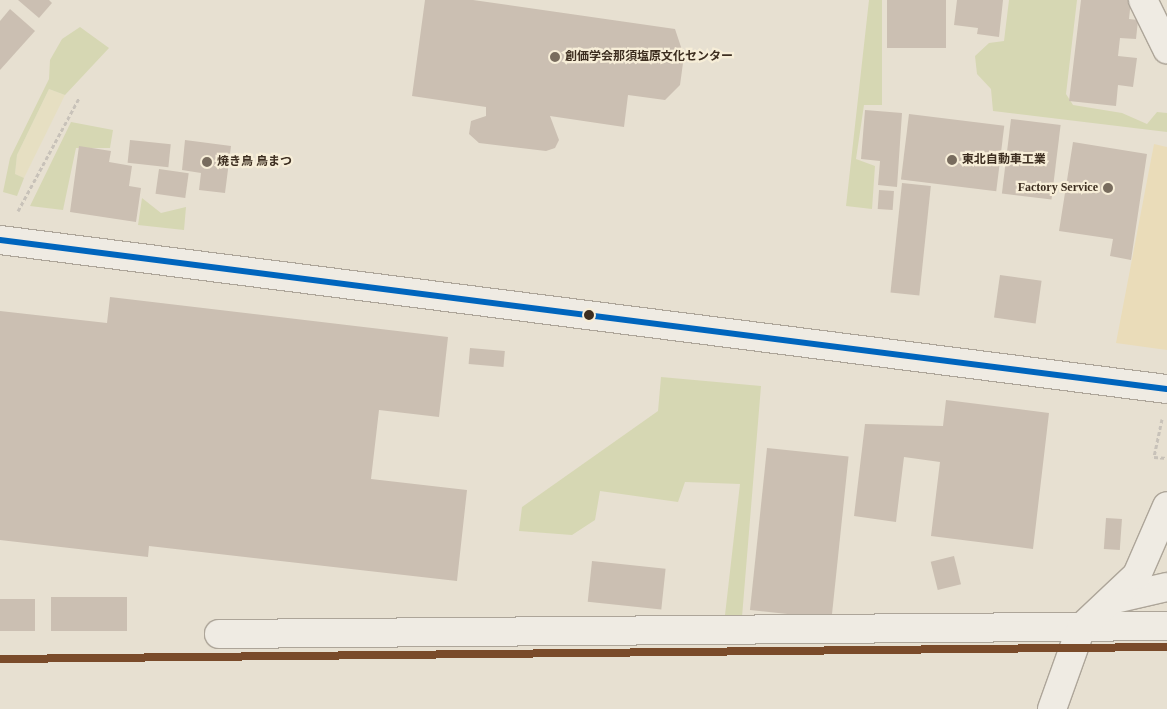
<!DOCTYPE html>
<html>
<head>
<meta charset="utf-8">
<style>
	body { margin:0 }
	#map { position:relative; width:1167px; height:709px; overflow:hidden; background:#e7e0d1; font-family:"Times New Roman","Noto Sans JP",serif }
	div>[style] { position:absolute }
	.farmland>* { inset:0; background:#e6dfc2 }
	.green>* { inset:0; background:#d6d7b3 }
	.sand>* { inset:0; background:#eadcb9 }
	.building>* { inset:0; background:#cbbfb2; transform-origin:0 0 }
	.path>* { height:3px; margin-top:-1.5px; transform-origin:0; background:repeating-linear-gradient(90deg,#c8c2b9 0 4px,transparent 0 6.5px) }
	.roads { filter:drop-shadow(1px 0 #ada599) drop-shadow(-1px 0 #ada599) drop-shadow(0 1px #ada599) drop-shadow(0 -1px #ada599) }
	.minor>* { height:28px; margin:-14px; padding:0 14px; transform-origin:14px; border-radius:14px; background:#efebe3 }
	.secondary>* { height:28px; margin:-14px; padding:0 14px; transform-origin:14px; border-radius:14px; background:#efebe3 }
	.bus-1>* { height:6px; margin:-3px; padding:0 3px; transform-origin:3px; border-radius:3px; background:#0065bd }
	.rail-1>* { height:8px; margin:-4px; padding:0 4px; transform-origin:4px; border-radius:4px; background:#7a4b2a }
	.dots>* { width:14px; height:14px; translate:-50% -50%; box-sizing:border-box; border:2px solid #f7eed8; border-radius:50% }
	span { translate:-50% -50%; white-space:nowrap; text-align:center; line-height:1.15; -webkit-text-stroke:4.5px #f7eed8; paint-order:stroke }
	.poi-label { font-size:12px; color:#3d2e20; font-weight:700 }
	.left { translate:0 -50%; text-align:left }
	.right { translate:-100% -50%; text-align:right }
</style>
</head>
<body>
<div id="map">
	<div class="farmland">
		<i style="clip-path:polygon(49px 89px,65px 95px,24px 178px,15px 174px,17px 155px)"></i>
	</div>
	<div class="green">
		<i style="clip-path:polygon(869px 0,882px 0,882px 105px,864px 105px,856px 159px,875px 166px,872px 209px,846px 206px)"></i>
		<i style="clip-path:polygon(1009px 0,1077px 0,1066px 94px,1073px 105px,1122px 113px,1147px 124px,1157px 112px,1167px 113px,1167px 132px,993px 111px,991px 89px,977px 74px,975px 56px,989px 43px,1004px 41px)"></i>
		<i style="clip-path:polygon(80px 27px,109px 48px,65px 95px,49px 89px,17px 155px,15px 174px,24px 178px,17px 196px,3px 192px,10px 158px,49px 79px,50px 60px,62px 39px)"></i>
		<i style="clip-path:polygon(71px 122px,113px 130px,110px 148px,76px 148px,63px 210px,30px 206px)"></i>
		<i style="clip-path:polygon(142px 198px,161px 213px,186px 207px,184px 230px,138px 225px)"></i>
		<i style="clip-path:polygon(661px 377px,761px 386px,742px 617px,725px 615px,740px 484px,685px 482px,678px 502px,600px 491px,595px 520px,572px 535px,519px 531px,522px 507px,658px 411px)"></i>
	</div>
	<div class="sand">
		<i style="clip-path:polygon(1154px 144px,1167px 147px,1167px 350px,1116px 343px)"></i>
	</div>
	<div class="building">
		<i style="clip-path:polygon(18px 0,49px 0,52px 3px,39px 18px)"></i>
		<i style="clip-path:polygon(425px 0,473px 0,675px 29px,684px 56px,680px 85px,665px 100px,628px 95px,624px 127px,550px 116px,559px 140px,555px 148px,546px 151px,479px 143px,469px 134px,471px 121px,486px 116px,486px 107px,412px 96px)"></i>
		<i style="left:887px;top:0;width:59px;height:48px"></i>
		<i style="clip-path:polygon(957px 0,1003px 0,999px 37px,977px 34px,978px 28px,954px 25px)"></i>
		<i style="clip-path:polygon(1081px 0,1131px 0,1129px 19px,1138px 20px,1136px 39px,1120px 38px,1118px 56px,1137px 58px,1133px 87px,1118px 85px,1116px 106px,1069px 101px)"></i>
		<i style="clip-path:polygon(10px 9px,35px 31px,0 70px,0 21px)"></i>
		<i style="clip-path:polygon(865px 110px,902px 113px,897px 187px,878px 185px,880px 161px,861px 159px)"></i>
		<i style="left:909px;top:114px;width:96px;height:66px;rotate:7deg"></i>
		<i style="left:1011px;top:119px;width:50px;height:75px;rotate:7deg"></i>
		<i style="left:130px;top:140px;width:41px;height:23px;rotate:6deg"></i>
		<i style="clip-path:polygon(185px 140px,231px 146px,225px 193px,199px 190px,201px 173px,182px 170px)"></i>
		<i style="clip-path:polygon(1073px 142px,1147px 154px,1131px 260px,1110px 256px,1113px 239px,1059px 231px)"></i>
		<i style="clip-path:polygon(79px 146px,111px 151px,109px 162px,132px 166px,129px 186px,141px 188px,136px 222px,70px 212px)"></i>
		<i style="left:159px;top:169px;width:30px;height:25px;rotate:8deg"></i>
		<i style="left:902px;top:183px;width:29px;height:110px;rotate:6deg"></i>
		<i style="left:879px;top:190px;width:15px;height:19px;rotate:4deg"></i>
		<i style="left:1000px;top:275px;width:42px;height:43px;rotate:8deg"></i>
		<i style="clip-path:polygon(110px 297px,448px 337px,439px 417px,379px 410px,371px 479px,467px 490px,457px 581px,149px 546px,148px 557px,0 540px,0 311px,107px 323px)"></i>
		<i style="left:470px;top:348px;width:35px;height:16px;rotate:5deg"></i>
		<i style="clip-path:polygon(946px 400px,1049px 413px,1033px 549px,931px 536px,940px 462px,904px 457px,896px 522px,854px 516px,865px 424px,943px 426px)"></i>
		<i style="left:767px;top:448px;width:82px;height:163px;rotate:6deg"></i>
		<i style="left:1106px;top:518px;width:16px;height:31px;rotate:4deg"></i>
		<i style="left:954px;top:556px;width:29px;height:24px;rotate:76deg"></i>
		<i style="left:592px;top:561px;width:74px;height:41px;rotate:6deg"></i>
		<i style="left:127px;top:597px;width:34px;height:76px;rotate:90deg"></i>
		<i style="left:0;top:599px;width:35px;height:32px"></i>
	</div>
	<div class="path">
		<i style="left:18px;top:211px;width:128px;rotate:-61.6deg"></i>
		<i style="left:1162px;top:419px;width:39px;rotate:102deg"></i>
		<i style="left:1154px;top:457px;width:13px;rotate:4deg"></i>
	</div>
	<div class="roads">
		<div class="minor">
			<i style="left:1143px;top:0;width:55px;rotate:63.9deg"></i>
			<i style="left:1115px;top:599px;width:53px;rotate:-13deg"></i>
			<i style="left:219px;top:634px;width:948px;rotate:-0.48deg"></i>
			<i style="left:1052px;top:709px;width:86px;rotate:-70.3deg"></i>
			<i style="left:1081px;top:628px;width:77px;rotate:-43.4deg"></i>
			<i style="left:1137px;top:575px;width:75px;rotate:-66.5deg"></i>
		</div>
		<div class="secondary">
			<i style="left:0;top:240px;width:1176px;rotate:7.28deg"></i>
		</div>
	</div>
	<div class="bus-1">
		<i style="left:0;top:240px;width:1176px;rotate:7.28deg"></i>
	</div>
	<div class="rail-1">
		<i style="left:0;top:659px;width:1167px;rotate:-0.59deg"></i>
	</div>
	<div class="dots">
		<i style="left:555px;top:57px;background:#786c5e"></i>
		<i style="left:952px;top:160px;background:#786c5e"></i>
		<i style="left:207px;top:162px;background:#786c5e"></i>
		<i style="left:1108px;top:188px;background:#786c5e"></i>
		<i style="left:589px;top:315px;background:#3d2e20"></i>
	</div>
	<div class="poi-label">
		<span class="left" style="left:565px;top:57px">創価学会那須塩原文化センター</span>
		<span class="left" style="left:962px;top:160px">東北自動車工業</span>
		<span class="left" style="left:217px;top:162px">焼き鳥 鳥まつ</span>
		<span class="right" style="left:1098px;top:188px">Factory Service</span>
	</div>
</div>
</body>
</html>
